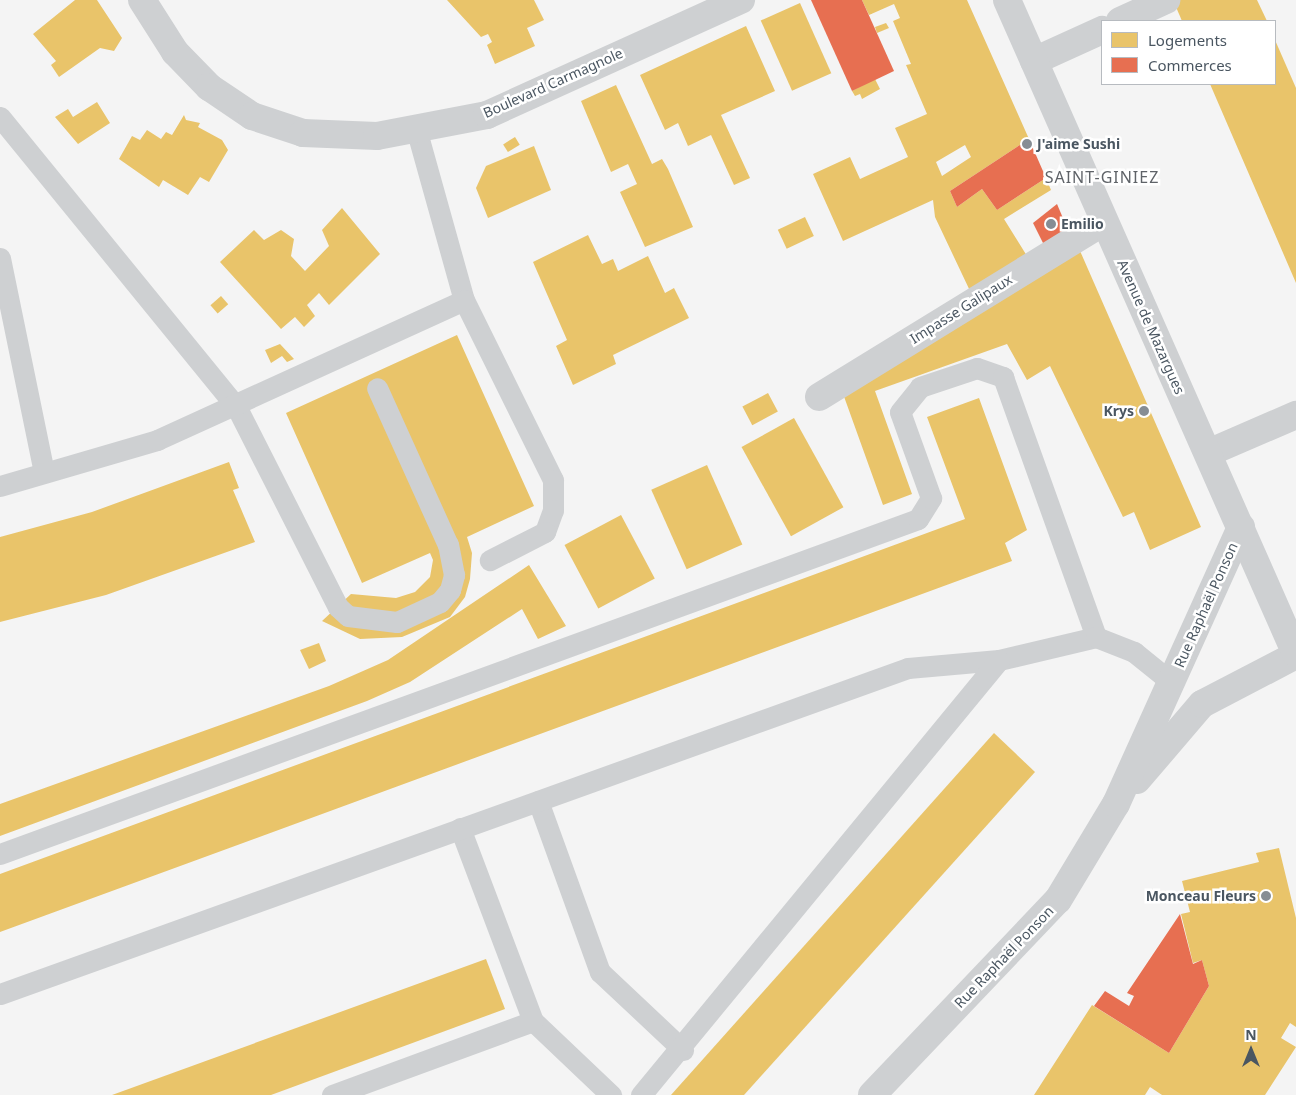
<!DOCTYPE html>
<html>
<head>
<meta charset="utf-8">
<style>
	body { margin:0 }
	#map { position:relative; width:1296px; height:1095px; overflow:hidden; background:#f4f4f4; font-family:"Noto Sans",sans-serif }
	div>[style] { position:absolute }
	.homes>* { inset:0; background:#e9c46a; transform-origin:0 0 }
	.shops>* { inset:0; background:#e76f51 }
	.service>* { height:21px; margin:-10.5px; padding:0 10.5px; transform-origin:10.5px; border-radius:10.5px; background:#ced0d2 }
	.pedestrian>* { height:28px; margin:-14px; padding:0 14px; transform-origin:14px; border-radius:14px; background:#ced0d2 }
	.minor>* { height:28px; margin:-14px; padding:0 14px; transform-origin:14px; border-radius:14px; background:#ced0d2 }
	.tertiary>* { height:28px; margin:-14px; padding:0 14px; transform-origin:14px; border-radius:14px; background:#ced0d2 }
	.dots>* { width:14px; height:14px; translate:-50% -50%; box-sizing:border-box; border:2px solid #fff; border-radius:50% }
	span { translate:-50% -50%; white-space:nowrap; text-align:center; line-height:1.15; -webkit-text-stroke:5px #fff; paint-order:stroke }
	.street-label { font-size:14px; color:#4a5661 }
	.poi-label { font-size:14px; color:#4a5661; font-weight:700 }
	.left { translate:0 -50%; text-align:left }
	.right { translate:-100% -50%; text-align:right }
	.quarter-label { font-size:16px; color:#5f6368; letter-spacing:1px }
	.legend { position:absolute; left:1101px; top:20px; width:175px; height:65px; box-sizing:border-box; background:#fff; border:1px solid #b7bbc0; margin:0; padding:6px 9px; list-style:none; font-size:15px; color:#4a5661 }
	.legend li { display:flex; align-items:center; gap:10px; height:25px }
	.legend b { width:25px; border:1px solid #b7bbc0 }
	.north { position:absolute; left:1226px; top:1025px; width:50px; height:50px; -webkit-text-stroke:4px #fff; paint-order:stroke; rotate:0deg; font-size:14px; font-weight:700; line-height:20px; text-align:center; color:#4a5661 }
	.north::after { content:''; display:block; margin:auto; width:18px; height:22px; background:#4a5661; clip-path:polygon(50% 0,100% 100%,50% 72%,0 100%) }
</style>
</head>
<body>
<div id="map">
	<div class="homes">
		<i style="clip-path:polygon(75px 0,97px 0,122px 38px,114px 51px,100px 48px,59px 77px,51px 65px,56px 61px,33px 34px)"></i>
		<i style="clip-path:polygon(447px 0,534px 0,544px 20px,527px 28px,535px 46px,495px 64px,487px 45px,492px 42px,488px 34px,481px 37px)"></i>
		<i style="clip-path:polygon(evenodd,862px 0,967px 0,1029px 139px,950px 191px,957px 207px,982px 189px,997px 210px,1046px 178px,1051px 190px,1004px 219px,1027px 256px,971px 293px,935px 217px,933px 200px,843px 241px,813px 174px,850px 157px,860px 179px,908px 157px,895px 128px,927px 114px,906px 65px,911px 64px,893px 21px,900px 18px,894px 4px,869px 15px,862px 0,965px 145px,971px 157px,942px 176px,936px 162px,965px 145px)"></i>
		<i style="clip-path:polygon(1173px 0,1257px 0,1267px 21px,1182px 21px)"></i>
		<i style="left:800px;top:3px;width:77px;height:43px;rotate:66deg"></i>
		<i style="clip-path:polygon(886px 23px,889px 28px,877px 33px,875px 27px)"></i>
		<i style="clip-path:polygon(746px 26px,775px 91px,721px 115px,750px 178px,734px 185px,711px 135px,688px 146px,678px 123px,665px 130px,640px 75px)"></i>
		<i style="clip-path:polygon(1275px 40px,1296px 88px,1296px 283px,1210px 84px,1275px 84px)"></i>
		<i style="clip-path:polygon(875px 79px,880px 89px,862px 99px,860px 94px,855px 96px,852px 91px)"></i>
		<i style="clip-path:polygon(616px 85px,652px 164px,662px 159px,668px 169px,693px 227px,645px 247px,620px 192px,637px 184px,628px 164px,611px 172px,581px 101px)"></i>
		<i style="clip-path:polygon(97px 102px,110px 123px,78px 144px,55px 117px,68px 109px,73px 117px)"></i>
		<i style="clip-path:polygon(184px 115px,186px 120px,200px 123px,198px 127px,222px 140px,228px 150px,209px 182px,200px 177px,188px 195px,163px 180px,159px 187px,119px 159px,132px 136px,140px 140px,147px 130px,161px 139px,166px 132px,172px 135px)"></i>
		<i style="left:515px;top:137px;width:9px;height:14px;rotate:58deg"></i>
		<i style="clip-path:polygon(534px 146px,551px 190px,488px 218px,476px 188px,486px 166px)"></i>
		<i style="clip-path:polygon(342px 208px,380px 254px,329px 305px,319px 293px,307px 305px,315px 316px,304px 327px,295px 317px,281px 329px,220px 262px,254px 230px,264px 240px,281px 230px,294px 239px,291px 256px,305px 271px,329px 246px,322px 230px)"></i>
		<i style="left:805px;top:217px;width:21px;height:30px;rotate:65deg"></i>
		<i style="clip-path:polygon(588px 235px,602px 264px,613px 259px,618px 271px,648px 256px,665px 293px,674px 288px,689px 318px,613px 355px,616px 364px,573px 385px,556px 346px,567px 340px,533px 262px)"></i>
		<i style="clip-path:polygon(1077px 244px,1201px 527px,1150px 550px,1134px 512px,1123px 517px,1050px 366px,1027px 380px,1007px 344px,875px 391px,912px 494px,883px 505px,842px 391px)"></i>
		<i style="left:221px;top:296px;width:11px;height:14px;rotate:49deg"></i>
		<i style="clip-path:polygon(457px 335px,534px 506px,467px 537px,472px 553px,470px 579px,465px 597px,450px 617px,402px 637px,360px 639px,322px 621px,351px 594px,396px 598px,415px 592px,430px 577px,433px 560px,430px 553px,362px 583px,286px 413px)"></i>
		<i style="clip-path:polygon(280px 344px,294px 359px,287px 362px,282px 356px,271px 363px,265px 350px)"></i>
		<i style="left:768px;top:393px;width:21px;height:29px;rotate:62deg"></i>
		<i style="clip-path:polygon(979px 398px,1027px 530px,1005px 543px,1012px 561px,0 932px,0 874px,965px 519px,927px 417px)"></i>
		<i style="left:794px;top:418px;width:102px;height:60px;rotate:61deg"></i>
		<i style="clip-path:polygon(229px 462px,239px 488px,233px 490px,255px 542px,106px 595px,0 622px,0 537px,92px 512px)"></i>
		<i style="left:707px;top:465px;width:87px;height:61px;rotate:66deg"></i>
		<i style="left:621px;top:515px;width:72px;height:64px;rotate:62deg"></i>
		<i style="clip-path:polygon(529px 565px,566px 626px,538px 639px,522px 609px,410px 682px,367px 701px,0 836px,0 804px,329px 686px,388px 660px)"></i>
		<i style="clip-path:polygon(319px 643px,326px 661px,309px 669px,300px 650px)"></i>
		<i style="clip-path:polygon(994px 733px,1035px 772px,744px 1095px,671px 1095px)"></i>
		<i style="clip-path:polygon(1279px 848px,1296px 918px,1296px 1027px,1290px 1023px,1281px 1038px,1296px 1047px,1265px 1095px,1162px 1095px,1150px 1087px,1145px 1095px,1034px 1095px,1092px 1005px,1169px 1053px,1209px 986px,1202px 960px,1193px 963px,1181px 914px,1190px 912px,1182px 881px,1259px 862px,1256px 853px)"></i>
		<i style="clip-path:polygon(486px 959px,505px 1009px,271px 1095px,112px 1095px)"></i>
	</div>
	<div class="shops">
		<i style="clip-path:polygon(811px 0,862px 0,894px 71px,852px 91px)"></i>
		<i style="clip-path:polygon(1029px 139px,1046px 178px,997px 210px,982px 189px,957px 207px,950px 191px)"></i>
		<i style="clip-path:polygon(1057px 204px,1068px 230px,1044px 245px,1033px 223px)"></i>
		<i style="clip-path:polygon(1180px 914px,1193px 964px,1202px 960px,1209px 986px,1169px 1053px,1094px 1006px,1105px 991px,1129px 1006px,1134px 996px,1127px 993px)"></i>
	</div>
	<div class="service">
		<i style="left:0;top:117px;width:373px;rotate:50.8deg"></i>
		<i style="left:236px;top:406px;width:225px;rotate:63.1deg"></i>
		<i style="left:338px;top:607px;width:13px;rotate:42deg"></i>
		<i style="left:348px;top:616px;width:49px;rotate:7deg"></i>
		<i style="left:397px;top:622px;width:47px;rotate:-24.9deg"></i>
		<i style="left:440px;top:602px;width:16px;rotate:-50deg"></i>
		<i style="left:450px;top:590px;width:16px;rotate:-75deg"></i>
		<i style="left:454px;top:575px;width:31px;rotate:-101deg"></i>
		<i style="left:448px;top:545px;width:172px;rotate:-114.3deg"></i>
		<i style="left:417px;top:132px;width:174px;rotate:74.4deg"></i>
		<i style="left:464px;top:300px;width:201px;rotate:63.7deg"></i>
		<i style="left:553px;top:480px;width:30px;rotate:90deg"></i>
		<i style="left:553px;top:510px;width:23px;rotate:110deg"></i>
		<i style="left:545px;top:532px;width:62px;rotate:153deg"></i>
		<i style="left:0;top:258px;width:219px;rotate:78.4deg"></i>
		<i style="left:0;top:486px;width:164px;rotate:-16.3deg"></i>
		<i style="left:157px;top:440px;width:337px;rotate:-24.5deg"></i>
		<i style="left:538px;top:801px;width:182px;rotate:70.1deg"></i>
		<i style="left:600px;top:972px;width:114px;rotate:43.2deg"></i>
		<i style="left:460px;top:828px;width:206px;rotate:69.3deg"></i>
		<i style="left:533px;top:1021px;width:108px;rotate:43.5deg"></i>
		<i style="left:0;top:854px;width:977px;rotate:-20.05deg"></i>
		<i style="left:918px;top:519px;width:25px;rotate:-58deg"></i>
		<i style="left:931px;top:498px;width:91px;rotate:-109.8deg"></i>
		<i style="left:900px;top:412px;width:32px;rotate:-51deg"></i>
		<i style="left:920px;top:387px;width:60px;rotate:-18.4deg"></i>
		<i style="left:977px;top:368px;width:28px;rotate:19deg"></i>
		<i style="left:1003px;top:377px;width:276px;rotate:70.3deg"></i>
		<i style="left:0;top:994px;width:965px;rotate:-19.75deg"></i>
		<i style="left:908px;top:668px;width:91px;rotate:-5deg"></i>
		<i style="left:999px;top:660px;width:100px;rotate:-13.3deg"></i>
		<i style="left:1096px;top:637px;width:41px;rotate:21.5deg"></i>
		<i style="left:1134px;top:652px;width:48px;rotate:39deg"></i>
		<i style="left:332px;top:1095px;width:214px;rotate:-20.2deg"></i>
		<i style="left:641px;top:1095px;width:563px;rotate:-50.55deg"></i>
	</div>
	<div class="pedestrian">
		<i style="left:1120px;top:21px;width:51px;rotate:-24.5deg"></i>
		<i style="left:1034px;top:61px;width:75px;rotate:-24.5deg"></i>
	</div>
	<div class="minor">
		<i style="left:819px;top:397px;width:334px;rotate:-31.6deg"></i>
		<i style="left:1208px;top:453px;width:96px;rotate:-23.4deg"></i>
		<i style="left:1137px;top:780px;width:100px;rotate:-49.5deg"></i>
		<i style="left:1202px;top:704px;width:106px;rotate:-27.5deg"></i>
		<i style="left:872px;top:1095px;width:269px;rotate:-46.4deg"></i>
		<i style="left:1058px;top:900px;width:112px;rotate:-58.9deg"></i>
		<i style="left:1116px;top:804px;width:304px;rotate:-65.7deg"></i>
	</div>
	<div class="tertiary">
		<i style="left:142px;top:0;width:62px;rotate:57.6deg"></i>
		<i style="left:175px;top:52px;width:49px;rotate:45.8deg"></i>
		<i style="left:209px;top:87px;width:52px;rotate:34deg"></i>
		<i style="left:252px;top:116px;width:54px;rotate:18.4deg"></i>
		<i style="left:303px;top:133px;width:74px;rotate:2.3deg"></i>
		<i style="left:377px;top:136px;width:112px;rotate:-10.8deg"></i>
		<i style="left:487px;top:115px;width:279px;rotate:-24.4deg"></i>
		<i style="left:1007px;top:0;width:715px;rotate:66.16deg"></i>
	</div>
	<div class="dots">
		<i style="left:1027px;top:144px;background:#868d94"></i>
		<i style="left:1051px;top:224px;background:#868d94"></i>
		<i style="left:1144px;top:411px;background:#868d94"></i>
		<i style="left:1266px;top:896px;background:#868d94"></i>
	</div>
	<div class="street-label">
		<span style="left:553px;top:83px;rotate:-24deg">Boulevard Carmagnole</span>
		<span style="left:961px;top:309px;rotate:-32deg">Impasse Galipaux</span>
		<span style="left:1151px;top:327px;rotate:66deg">Avenue de Mazargues</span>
		<span style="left:1206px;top:605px;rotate:-66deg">Rue Raphaël Ponson</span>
		<span style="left:1004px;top:957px;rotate:-46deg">Rue Raphaël Ponson</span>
	</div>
	<div class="poi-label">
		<span class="left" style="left:1037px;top:144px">J'aime Sushi</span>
		<span class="left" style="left:1061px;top:224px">Emilio</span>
		<span class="right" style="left:1134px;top:411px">Krys</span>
		<span class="right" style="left:1256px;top:896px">Monceau Fleurs</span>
	</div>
	<div class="quarter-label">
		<span style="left:1102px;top:177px">SAINT-GINIEZ</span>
	</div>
	<ul class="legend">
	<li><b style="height:14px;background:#e9c46a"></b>Logements</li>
	<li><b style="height:14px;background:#e76f51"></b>Commerces</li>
	</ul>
	<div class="north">N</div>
</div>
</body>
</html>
